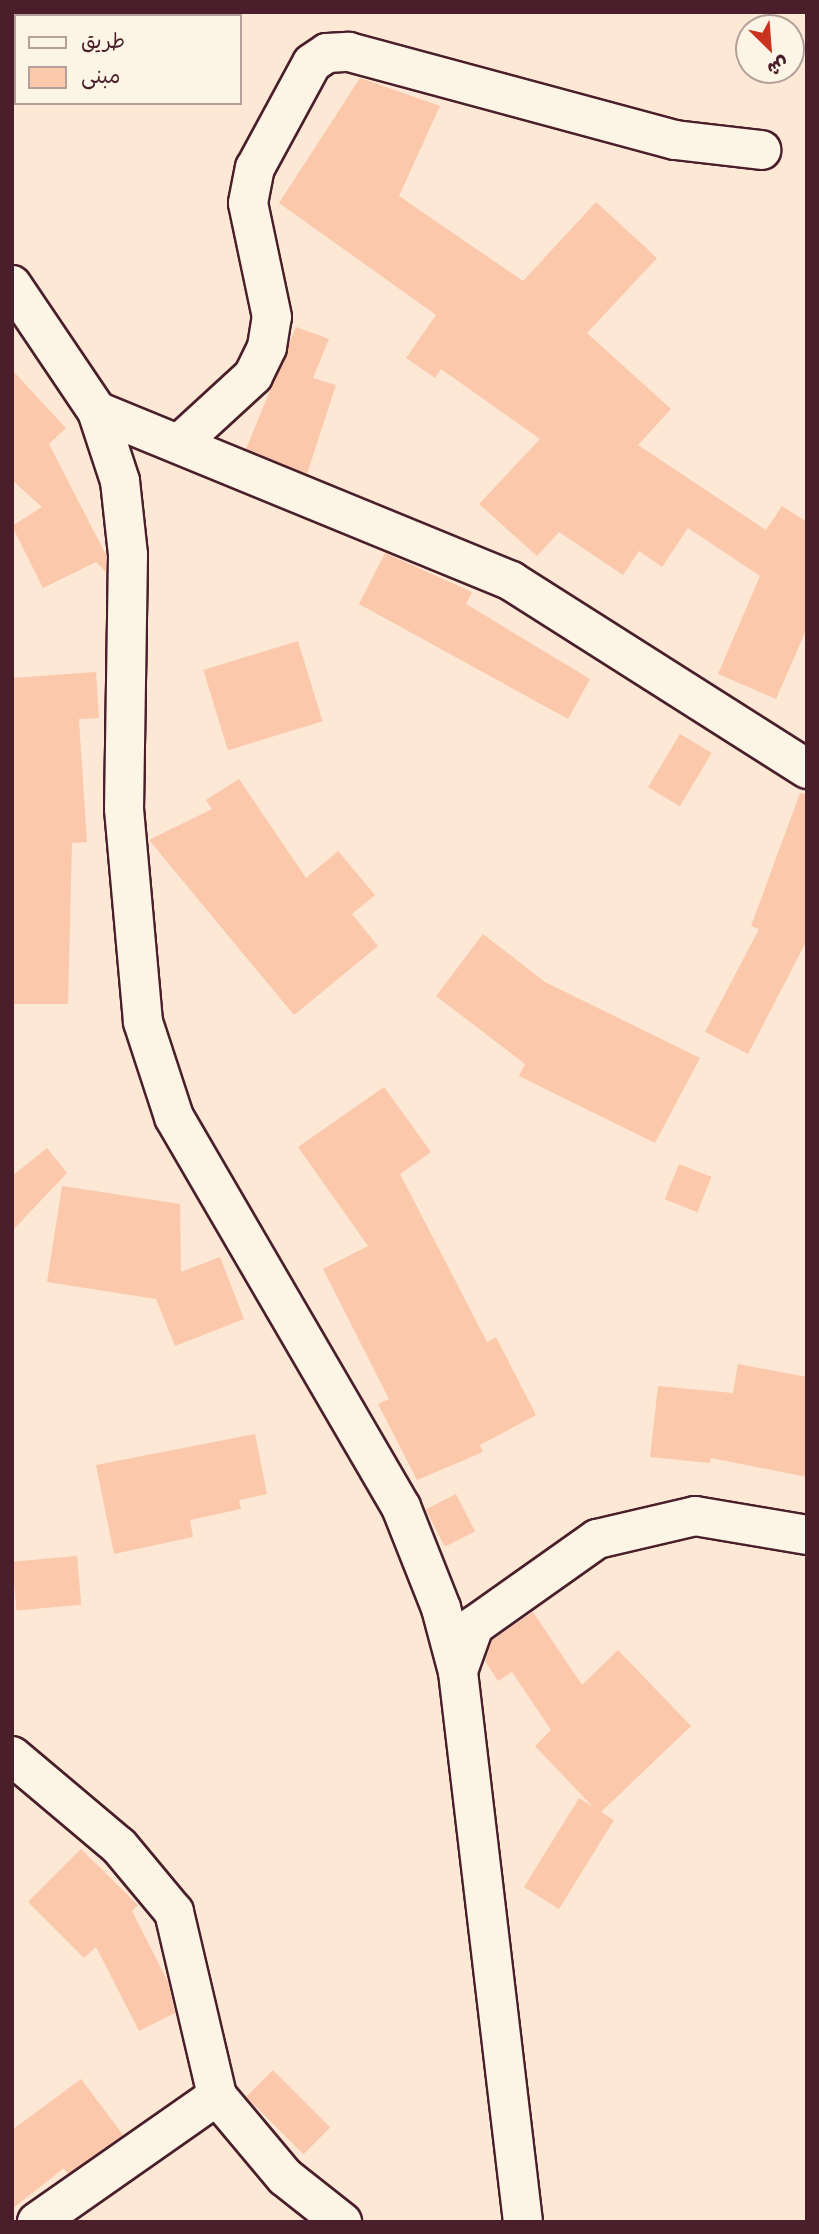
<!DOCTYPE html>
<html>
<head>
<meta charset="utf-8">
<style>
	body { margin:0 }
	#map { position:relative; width:819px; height:2234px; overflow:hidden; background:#fce8d4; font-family:Caveat,"Playpen Sans Arabic",sans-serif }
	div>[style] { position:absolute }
	.building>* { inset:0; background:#fbc8ab; transform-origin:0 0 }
	.roads { filter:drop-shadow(2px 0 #4a1f2b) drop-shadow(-2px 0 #4a1f2b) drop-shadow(0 2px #4a1f2b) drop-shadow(0 -2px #4a1f2b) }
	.minor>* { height:38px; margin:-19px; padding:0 19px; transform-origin:19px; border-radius:19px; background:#fcf5e5 }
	span { translate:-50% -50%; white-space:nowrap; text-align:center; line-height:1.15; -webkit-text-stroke:7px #fcf5e5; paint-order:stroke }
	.frame { position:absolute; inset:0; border:14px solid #4a1f2b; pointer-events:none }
	.legend { position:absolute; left:14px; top:14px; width:228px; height:91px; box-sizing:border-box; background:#fcf5e5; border:2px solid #b59f9b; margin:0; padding:9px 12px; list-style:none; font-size:21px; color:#4a1f2b }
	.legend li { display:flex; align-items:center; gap:14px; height:35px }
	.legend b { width:35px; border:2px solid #b59f9b }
	.north { position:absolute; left:735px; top:14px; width:70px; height:70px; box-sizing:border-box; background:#fcf5e5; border:2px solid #b59f9b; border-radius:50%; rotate:155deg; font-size:19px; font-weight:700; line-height:28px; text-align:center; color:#4a1f2b }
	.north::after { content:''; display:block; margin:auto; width:24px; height:32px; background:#c8321e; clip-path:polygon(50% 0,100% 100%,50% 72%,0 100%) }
</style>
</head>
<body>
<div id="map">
	<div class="building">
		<i style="clip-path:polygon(360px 78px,440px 106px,399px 196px,523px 281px,596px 202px,657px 258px,587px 333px,671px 409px,638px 445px,766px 530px,782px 506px,807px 522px,807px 628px,776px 699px,718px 674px,760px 576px,688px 528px,662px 567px,639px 551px,623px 575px,559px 532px,537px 556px,479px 504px,540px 439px,441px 369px,435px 378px,406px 358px,436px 315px,279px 203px)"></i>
		<i style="clip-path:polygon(296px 327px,329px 339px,313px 378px,336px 385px,307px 474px,246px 449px)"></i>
		<i style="clip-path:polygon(12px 370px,66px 428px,49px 444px,106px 555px,106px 572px,96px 562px,43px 588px,12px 526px,42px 507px,12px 480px)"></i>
		<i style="clip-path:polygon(385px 553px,472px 592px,466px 604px,590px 679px,568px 719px,359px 604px)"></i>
		<i style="left:298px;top:641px;width:84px;height:99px;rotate:73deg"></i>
		<i style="clip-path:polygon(96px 672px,99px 718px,79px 719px,87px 842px,72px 843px,68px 1004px,12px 1004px,12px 678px)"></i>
		<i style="left:680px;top:734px;width:37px;height:62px;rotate:31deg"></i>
		<i style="clip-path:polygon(239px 779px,306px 878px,338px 851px,375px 895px,352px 914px,378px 946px,294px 1015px,149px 840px,212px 809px,206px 800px)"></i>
		<i style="clip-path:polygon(800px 793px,807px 794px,807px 940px,748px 1054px,705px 1032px,759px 929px,751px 926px)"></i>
		<i style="clip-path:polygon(483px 934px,545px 982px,700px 1058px,655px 1143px,519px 1076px,525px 1064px,436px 996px)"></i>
		<i style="clip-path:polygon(384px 1087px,431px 1152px,400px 1174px,487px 1342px,496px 1337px,536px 1415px,480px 1445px,483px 1452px,417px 1480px,378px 1404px,389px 1399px,323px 1269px,368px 1246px,298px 1147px)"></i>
		<i style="clip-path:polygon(47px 1148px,67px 1173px,12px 1231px,12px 1176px)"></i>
		<i style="left:679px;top:1164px;width:35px;height:38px;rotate:22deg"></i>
		<i style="clip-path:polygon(62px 1186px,180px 1204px,181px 1272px,220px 1257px,244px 1319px,175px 1346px,156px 1299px,47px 1282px)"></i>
		<i style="clip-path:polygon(738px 1364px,807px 1377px,807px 1477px,711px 1458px,710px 1463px,650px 1457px,658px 1386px,733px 1393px)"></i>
		<i style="clip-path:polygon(255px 1434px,267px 1494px,239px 1500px,241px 1509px,190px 1520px,193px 1537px,114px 1554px,96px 1465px)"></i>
		<i style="left:456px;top:1494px;width:42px;height:34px;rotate:63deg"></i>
		<i style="left:77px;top:1556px;width:49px;height:65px;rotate:85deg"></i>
		<i style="clip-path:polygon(533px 1612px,582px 1685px,618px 1650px,691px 1726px,601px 1812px,614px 1820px,559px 1909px,524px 1887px,579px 1798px,593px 1807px,535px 1746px,551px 1730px,512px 1672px,498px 1681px,485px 1661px,492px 1640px)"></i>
		<i style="clip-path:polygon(81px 1849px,138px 1905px,132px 1911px,168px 1982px,175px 2013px,139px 2031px,96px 1947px,84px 1958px,28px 1902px)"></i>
		<i style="left:273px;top:2070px;width:81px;height:38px;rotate:45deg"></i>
		<i style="clip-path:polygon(81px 2079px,123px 2135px,68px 2174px,64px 2168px,12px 2209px,12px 2130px)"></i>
	</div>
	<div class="roads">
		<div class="minor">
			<i style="left:12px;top:285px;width:152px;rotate:56deg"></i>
			<i style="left:97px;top:411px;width:74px;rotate:71.8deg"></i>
			<i style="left:120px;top:481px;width:74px;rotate:83.8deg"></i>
			<i style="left:128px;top:555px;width:254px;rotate:90.9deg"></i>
			<i style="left:124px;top:809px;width:214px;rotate:84.9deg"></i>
			<i style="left:143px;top:1022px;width:100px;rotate:71.9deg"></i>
			<i style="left:174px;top:1117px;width:451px;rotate:59.8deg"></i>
			<i style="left:401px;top:1507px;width:109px;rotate:68.4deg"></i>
			<i style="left:441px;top:1608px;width:66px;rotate:75.1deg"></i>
			<i style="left:458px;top:1672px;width:554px;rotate:83.26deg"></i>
			<i style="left:97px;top:411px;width:448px;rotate:22.3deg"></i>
			<i style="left:511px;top:581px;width:351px;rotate:32.4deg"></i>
			<i style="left:180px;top:443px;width:99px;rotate:-42.5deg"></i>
			<i style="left:253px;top:376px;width:32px;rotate:-64deg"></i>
			<i style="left:267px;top:347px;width:30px;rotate:-81deg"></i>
			<i style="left:272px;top:317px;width:116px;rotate:-101.9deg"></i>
			<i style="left:248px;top:203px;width:36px;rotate:-79deg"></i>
			<i style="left:255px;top:168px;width:119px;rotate:-61.5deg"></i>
			<i style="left:312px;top:63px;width:18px;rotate:-34deg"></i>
			<i style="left:327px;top:53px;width:22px;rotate:-3deg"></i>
			<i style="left:349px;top:52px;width:338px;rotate:15.1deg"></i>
			<i style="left:675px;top:140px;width:87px;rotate:6.6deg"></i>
			<i style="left:458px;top:1671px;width:48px;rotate:-70.4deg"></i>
			<i style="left:474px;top:1626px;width:151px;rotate:-35.3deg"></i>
			<i style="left:597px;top:1539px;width:101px;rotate:-13.2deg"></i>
			<i style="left:695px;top:1516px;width:114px;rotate:9.6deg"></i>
			<i style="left:12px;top:1756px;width:140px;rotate:40.1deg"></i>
			<i style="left:119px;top:1846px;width:86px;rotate:50.2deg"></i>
			<i style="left:174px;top:1912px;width:189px;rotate:76.8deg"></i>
			<i style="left:217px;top:2096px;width:220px;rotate:145deg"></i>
			<i style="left:217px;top:2096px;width:106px;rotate:50deg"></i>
			<i style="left:285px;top:2177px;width:73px;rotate:38.3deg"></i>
		</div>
	</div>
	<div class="frame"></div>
	<ul class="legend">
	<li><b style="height:9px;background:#fcf5e5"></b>طريق</li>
	<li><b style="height:19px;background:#fbc8ab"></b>مبنى</li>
	</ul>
	<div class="north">ش</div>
</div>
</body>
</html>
